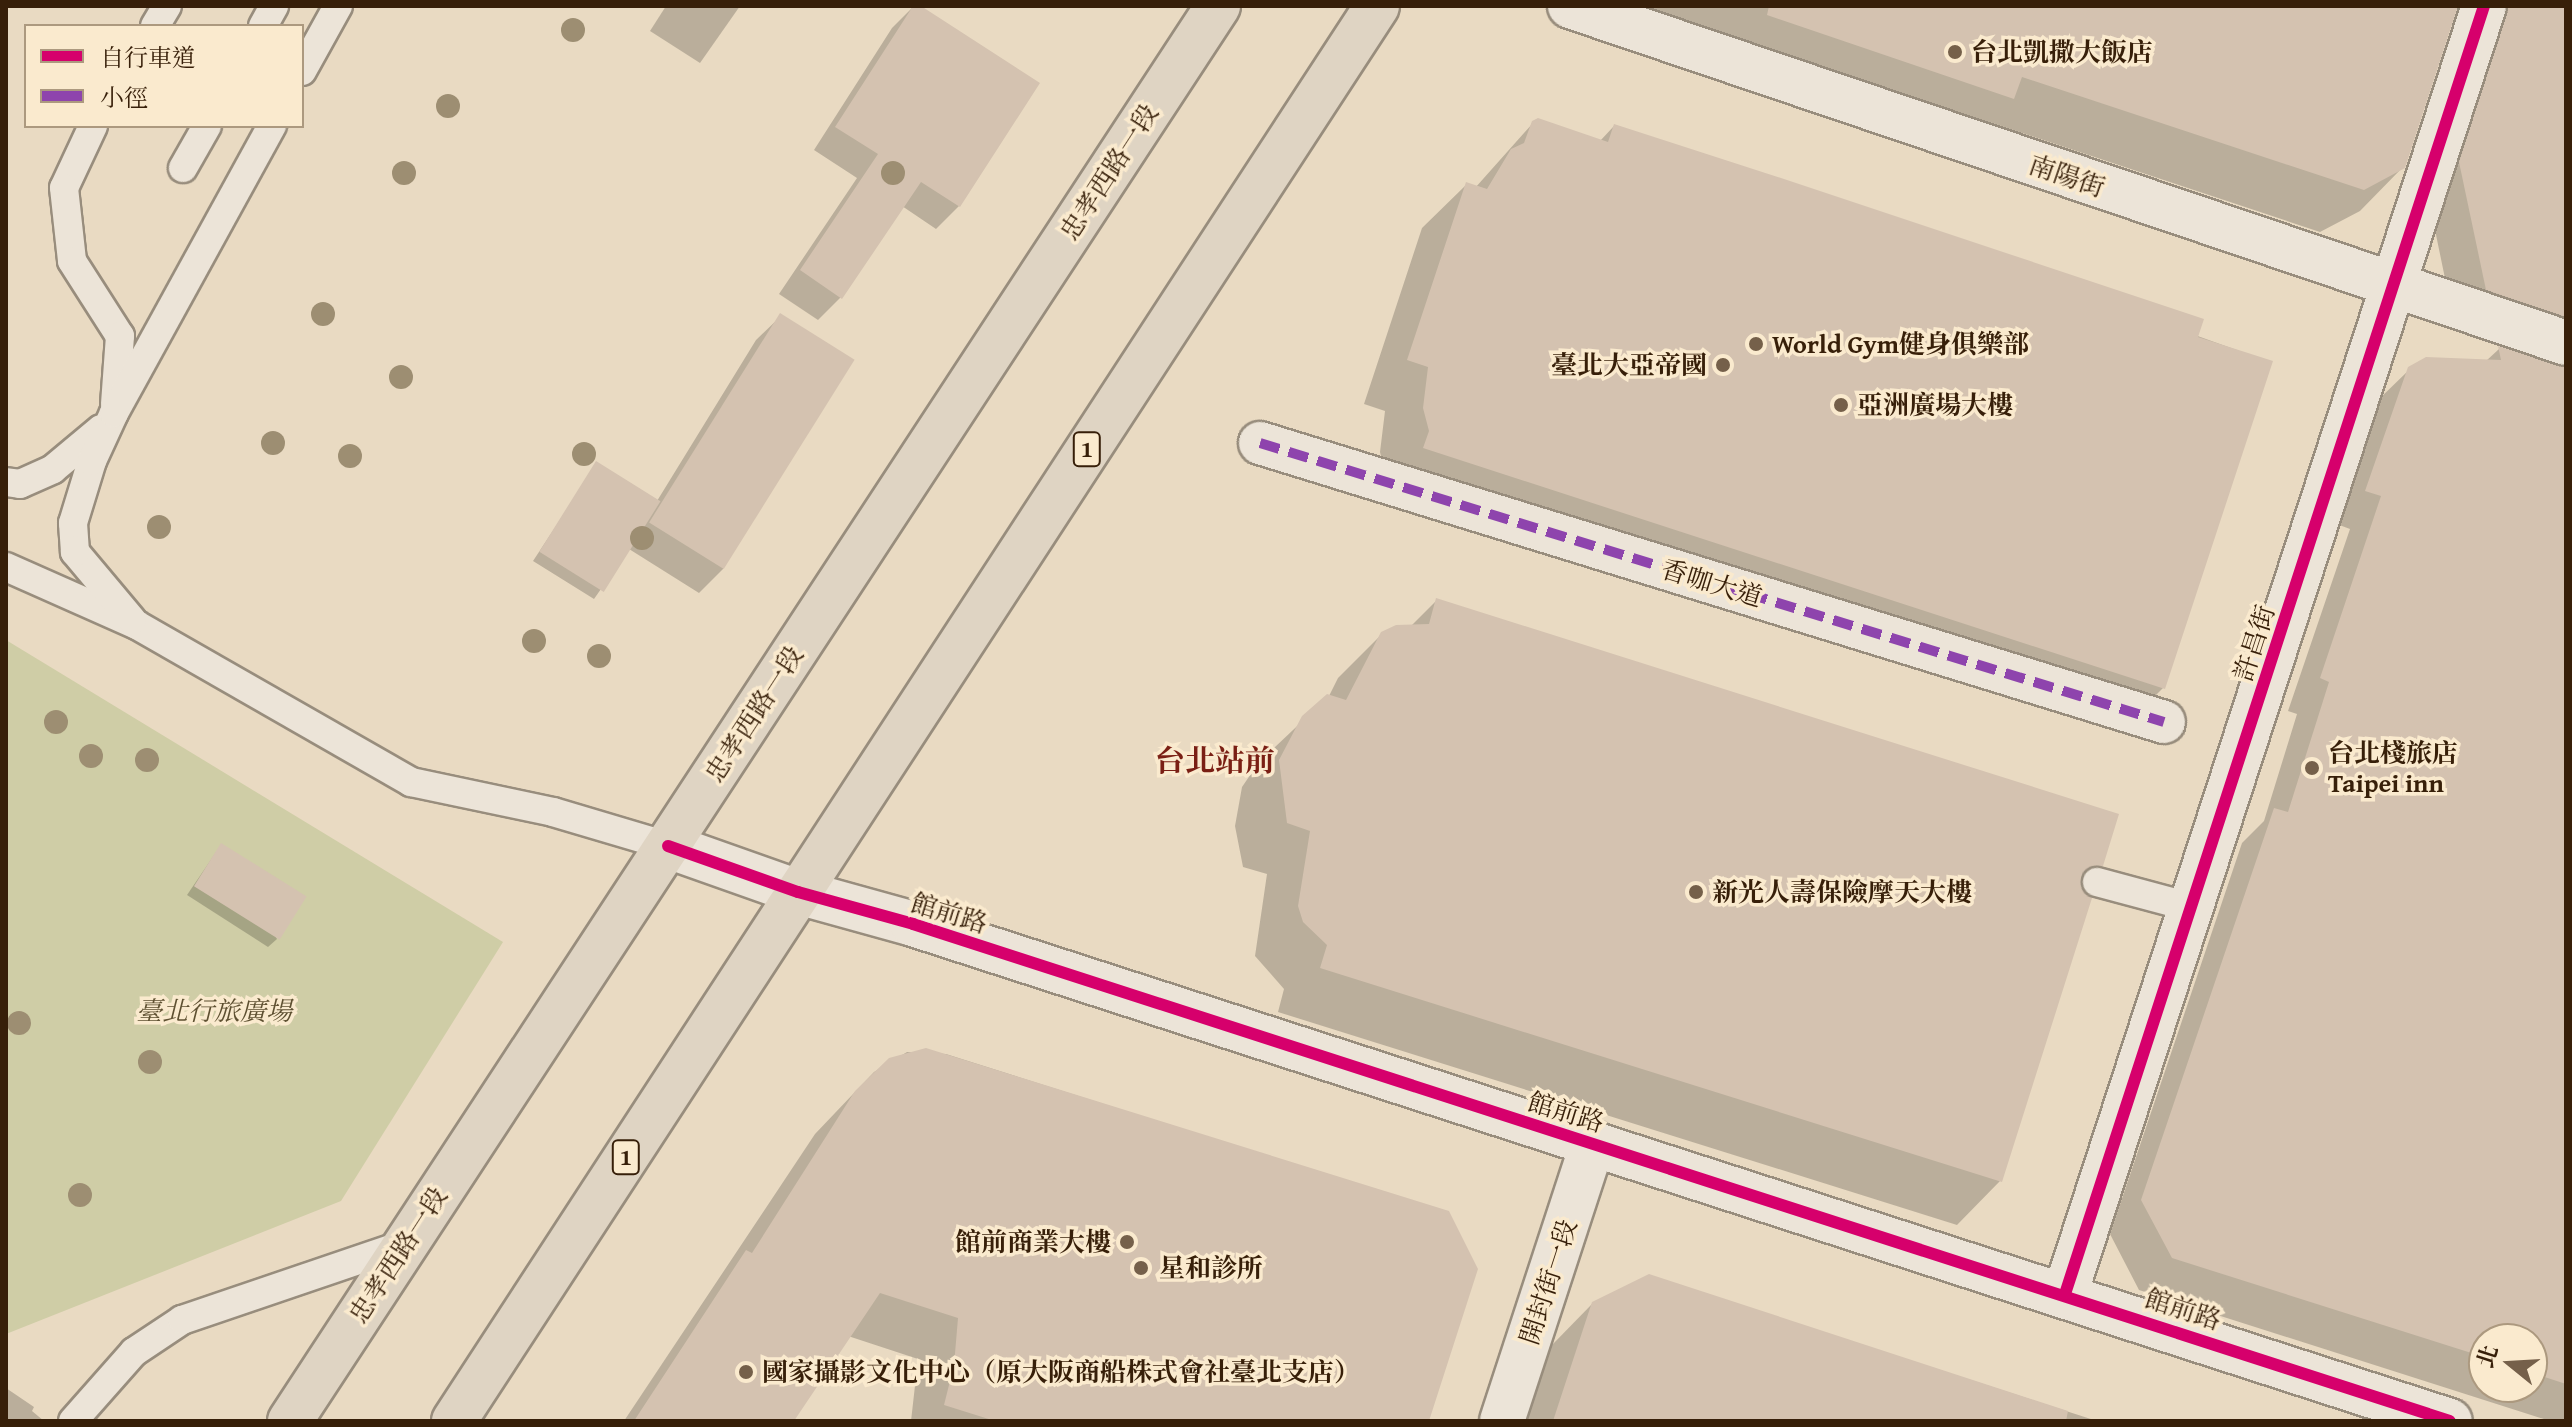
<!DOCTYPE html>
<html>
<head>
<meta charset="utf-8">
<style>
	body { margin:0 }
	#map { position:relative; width:2572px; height:1427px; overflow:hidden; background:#e9dac2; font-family:"Gentium Book Plus","Noto Serif TC",serif }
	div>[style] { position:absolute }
	.green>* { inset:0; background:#cfcda6 }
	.shadow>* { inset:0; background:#0003 }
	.building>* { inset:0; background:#d4c2b0; transform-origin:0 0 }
	.roads { filter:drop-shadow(2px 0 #988d7d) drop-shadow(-2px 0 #988d7d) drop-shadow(0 2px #988d7d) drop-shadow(0 -2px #988d7d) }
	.service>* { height:28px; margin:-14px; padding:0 14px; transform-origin:14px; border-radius:14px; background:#ece4d8 }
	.pedestrian>* { height:42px; margin:-21px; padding:0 21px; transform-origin:21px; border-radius:21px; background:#ece4d8 }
	.minor>* { height:44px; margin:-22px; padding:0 22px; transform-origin:22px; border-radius:22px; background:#ece4d8 }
	.tertiary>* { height:44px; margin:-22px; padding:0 22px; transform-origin:22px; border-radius:22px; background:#ece4d8 }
	.primary>* { height:44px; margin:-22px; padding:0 22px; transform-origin:22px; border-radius:22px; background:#dfd4c3 }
	.quiet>* { height:10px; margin-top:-5px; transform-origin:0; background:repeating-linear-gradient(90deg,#8e44ad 0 20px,transparent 0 30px) }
	.cycleway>* { height:12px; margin:-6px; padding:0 6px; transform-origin:6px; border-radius:6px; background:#d6006c }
	.trees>* { width:24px; height:24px; margin:-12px; border-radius:50%; background:#9d8e72 }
	.dots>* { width:22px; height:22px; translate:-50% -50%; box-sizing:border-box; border:4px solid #faeace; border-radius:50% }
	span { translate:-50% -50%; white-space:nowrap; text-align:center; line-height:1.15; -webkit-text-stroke:7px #faeace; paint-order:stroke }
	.shield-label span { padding:2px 6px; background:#faeace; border:2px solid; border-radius:6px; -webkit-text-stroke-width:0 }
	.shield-label { font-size:24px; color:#371f09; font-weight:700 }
	.poi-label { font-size:26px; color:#371f09; font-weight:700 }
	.left { translate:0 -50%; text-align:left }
	.right { translate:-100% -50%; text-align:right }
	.street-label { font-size:26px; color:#371f09 }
	.park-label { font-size:26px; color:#5e5031; font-style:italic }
	.quarter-label { font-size:30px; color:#7a1f14; font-weight:700 }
	.frame { position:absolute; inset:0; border:8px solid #371f09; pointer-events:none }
	.legend { position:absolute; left:24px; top:24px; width:280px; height:104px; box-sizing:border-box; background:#faeace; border:2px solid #ac997f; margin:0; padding:10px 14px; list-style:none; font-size:24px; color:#371f09 }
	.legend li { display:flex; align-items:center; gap:16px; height:40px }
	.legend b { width:40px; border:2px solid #ac997f }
	.north { position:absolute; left:2468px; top:1323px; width:80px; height:80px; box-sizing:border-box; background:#faeace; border:2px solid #ac997f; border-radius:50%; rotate:288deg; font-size:22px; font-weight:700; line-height:32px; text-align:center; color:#371f09 }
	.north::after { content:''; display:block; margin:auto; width:28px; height:36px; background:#75604a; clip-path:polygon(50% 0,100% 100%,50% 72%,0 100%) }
</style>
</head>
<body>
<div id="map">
	<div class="green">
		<i style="clip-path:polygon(6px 640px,503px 942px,341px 1201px,6px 1334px)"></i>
	</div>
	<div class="shadow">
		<i style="clip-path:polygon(666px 6px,740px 6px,700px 63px,650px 31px)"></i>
		<i style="clip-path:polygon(914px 6px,959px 206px,936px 229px,902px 206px,841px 297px,818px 320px,779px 294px,857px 178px,814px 150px,892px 28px)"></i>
		<i style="clip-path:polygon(1586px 6px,2457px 6px,2403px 167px,2360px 211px,2320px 232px,1989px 122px,1970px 140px)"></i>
		<i style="clip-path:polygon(evenodd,2514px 6px,2566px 6px,2566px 1421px,2550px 1421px,2139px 1290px,2110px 1234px,2242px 843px,2264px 821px,2297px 714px,2288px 711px,2350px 529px,2334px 523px,2376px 402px,2410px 369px,2486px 361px,2499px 349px,2553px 365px,2542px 352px,2454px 322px,2428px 196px,2476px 43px,2514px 6px,2484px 1339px,2532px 1339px,2532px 1387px,2484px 1387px,2484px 1339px)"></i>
		<i style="clip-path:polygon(1533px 123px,1600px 141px,1614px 126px,2270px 362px,2163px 688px,2119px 732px,1381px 491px,1386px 476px,1380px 452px,1385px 411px,1364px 404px,1422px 228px,1466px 185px,1475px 188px)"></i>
		<i style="clip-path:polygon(781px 316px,723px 569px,699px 593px,629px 549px,594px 599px,533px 561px,597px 464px,657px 501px,756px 340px)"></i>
		<i style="clip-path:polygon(1437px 600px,2101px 865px,2078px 887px,2000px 1181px,1957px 1225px,1278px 1012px,1284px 989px,1255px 956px,1267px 874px,1243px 867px,1235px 826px,1242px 787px,1259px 762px,1329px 696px,1338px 678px,1382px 634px,1411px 626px)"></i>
		<i style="clip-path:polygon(221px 845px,277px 939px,268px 947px,187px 895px)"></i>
		<i style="clip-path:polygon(907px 1052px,946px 1054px,1447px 1213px,1427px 1421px,911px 1421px,918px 1359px,848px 1336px,792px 1421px,624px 1421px,815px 1134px,874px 1072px)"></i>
		<i style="clip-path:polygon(1649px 1276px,2097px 1421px,1526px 1421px,1551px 1346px,1593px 1303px)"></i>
		<i style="clip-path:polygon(6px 1388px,34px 1407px,32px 1411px,44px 1421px,6px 1421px)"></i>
	</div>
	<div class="building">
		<i style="clip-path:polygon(913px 6px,921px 6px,1040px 83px,960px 207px,921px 182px,842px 299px,800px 270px,878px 154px,835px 127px)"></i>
		<i style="clip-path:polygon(1769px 6px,2458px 6px,2405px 168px,2364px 190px,2022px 77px,2014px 99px,1767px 15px)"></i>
		<i style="clip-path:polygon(2508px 6px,2566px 6px,2566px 317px,2486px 290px,2459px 162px)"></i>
		<i style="clip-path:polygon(1538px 118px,1608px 142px,1614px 124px,1781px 178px,2204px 319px,2198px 337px,2273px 361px,2165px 689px,1423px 448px,1429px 431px,1423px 408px,1428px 367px,1407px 360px,1466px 182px,1487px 189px,1511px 149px,1524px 143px,1532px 121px)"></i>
		<i style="left:780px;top:313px;width:88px;height:247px;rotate:32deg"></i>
		<i style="clip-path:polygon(2498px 346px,2566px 367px,2566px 1384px,2532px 1373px,2532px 1339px,2484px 1339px,2484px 1357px,2172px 1258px,2141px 1200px,2274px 808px,2288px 812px,2329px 682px,2320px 678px,2381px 496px,2365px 491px,2408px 367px,2426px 357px,2501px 360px)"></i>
		<i style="left:596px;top:461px;width:76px;height:107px;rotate:32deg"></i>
		<i style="clip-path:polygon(1436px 598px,2119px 814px,2103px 866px,2092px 866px,2081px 877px,2081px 887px,2092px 898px,2002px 1182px,1320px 968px,1327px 945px,1303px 922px,1298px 906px,1310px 831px,1287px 823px,1279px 760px,1302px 716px,1327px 694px,1346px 700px,1381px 632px,1396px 625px,1429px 624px)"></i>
		<i style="left:221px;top:843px;width:101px;height:51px;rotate:32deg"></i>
		<i style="clip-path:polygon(926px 1048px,1449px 1211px,1478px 1269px,1429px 1421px,995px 1421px,944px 1405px,954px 1365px,958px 1318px,880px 1293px,794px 1421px,634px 1421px,746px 1250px,752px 1253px,855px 1091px,889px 1058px)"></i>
		<i style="clip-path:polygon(1649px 1274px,2068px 1411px,2066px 1421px,1553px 1421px,1592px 1302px)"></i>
	</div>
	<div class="roads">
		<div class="service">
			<i style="left:155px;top:26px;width:23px;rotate:-59deg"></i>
			<i style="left:263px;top:26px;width:23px;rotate:-61deg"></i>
			<i style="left:302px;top:71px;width:74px;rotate:-61deg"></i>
			<i style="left:93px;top:126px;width:68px;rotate:115.1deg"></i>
			<i style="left:64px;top:188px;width:73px;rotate:83.7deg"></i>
			<i style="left:72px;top:261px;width:89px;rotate:57.4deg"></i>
			<i style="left:120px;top:336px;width:68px;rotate:94.2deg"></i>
			<i style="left:183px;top:168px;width:48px;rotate:-60.3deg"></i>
			<i style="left:6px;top:482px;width:14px;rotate:8deg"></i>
			<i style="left:20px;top:484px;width:36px;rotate:-24deg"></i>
			<i style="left:53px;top:469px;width:62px;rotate:-39.8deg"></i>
			<i style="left:6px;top:567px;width:143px;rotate:23.9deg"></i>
			<i style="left:137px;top:625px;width:316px;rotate:29.8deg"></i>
			<i style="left:411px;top:782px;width:145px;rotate:11.9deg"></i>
			<i style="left:553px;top:812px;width:120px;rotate:16.5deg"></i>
			<i style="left:132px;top:620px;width:89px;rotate:-130deg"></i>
			<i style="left:75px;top:552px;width:29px;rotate:-94deg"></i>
			<i style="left:73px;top:523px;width:65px;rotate:-73deg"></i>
			<i style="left:92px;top:461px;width:53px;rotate:-65.4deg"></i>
			<i style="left:114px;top:413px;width:328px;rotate:-61.2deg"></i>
			<i style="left:2097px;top:882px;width:96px;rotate:15deg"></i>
			<i style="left:73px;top:1421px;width:92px;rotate:-48.5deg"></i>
			<i style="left:134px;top:1352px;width:58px;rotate:-33.7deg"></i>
			<i style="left:182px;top:1320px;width:236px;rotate:-18.8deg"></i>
		</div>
		<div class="pedestrian">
			<i style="left:1260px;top:443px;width:946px;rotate:17.15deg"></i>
		</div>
		<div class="minor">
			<i style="left:1570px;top:6px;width:1051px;rotate:18.69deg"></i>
			<i style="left:2065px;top:1294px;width:1354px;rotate:-71.98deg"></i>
			<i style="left:1502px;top:1421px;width:293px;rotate:-71.9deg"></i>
		</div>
		<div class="tertiary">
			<i style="left:668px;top:846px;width:138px;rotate:19.5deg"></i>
			<i style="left:798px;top:892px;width:119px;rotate:15.5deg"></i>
			<i style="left:913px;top:924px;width:1615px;rotate:17.92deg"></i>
		</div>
		<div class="primary">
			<i style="left:290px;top:1421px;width:1692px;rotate:-56.74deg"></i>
			<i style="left:454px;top:1421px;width:1689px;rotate:-56.88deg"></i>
		</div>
	</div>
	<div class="quiet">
		<i style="left:1260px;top:443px;width:946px;rotate:17.15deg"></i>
	</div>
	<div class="cycleway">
		<i style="left:668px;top:846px;width:138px;rotate:19.5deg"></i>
		<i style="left:798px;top:892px;width:119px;rotate:15.5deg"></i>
		<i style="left:913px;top:924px;width:1615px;rotate:17.92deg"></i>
		<i style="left:2065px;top:1294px;width:1354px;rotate:-71.98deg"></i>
	</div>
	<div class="trees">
		<i style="left:573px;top:30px"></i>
		<i style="left:448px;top:106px"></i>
		<i style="left:404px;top:173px"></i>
		<i style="left:893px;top:173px"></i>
		<i style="left:323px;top:314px"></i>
		<i style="left:401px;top:377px"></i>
		<i style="left:273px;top:443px"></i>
		<i style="left:584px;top:454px"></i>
		<i style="left:350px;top:456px"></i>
		<i style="left:159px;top:527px"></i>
		<i style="left:642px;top:538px"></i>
		<i style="left:534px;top:641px"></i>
		<i style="left:599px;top:656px"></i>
		<i style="left:56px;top:722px"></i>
		<i style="left:91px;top:756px"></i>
		<i style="left:147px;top:760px"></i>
		<i style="left:19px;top:1023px"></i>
		<i style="left:150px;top:1062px"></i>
		<i style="left:80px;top:1195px"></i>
	</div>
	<div class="dots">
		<i style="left:1955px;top:52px;background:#75604a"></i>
		<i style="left:1756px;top:344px;background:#75604a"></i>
		<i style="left:1723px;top:365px;background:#75604a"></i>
		<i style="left:1841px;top:405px;background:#75604a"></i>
		<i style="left:2312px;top:768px;background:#75604a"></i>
		<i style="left:1696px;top:892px;background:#75604a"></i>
		<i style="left:1127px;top:1242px;background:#75604a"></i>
		<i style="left:1141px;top:1268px;background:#75604a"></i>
		<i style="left:746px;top:1372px;background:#75604a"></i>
	</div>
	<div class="shield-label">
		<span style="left:1087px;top:449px">1</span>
		<span style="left:626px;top:1157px">1</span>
	</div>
	<div class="poi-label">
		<span class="left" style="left:1971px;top:52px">台北凱撒大飯店</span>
		<span class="left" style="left:1772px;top:344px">World Gym健身俱樂部</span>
		<span class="right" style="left:1707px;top:365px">臺北大亞帝國</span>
		<span class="left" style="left:1857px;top:405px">亞洲廣場大樓</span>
		<span class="left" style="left:2328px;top:768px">台北棧旅店<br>Taipei inn</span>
		<span class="left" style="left:1712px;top:892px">新光人壽保險摩天大樓</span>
		<span class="right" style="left:1111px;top:1242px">館前商業大樓</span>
		<span class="left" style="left:1159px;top:1268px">星和診所</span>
		<span class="left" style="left:762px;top:1372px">國家攝影文化中心（原大阪商船株式會社臺北支店）</span>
	</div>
	<div class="street-label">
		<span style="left:1109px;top:172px;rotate:-57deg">忠孝西路一段</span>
		<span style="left:2067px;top:176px;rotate:19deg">南陽街</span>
		<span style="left:1712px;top:583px;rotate:17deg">香咖大道</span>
		<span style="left:2254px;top:643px;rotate:-72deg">許昌街</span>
		<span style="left:754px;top:714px;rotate:-57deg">忠孝西路一段</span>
		<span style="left:949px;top:913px;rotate:17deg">館前路</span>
		<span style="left:1566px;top:1112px;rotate:17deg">館前路</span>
		<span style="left:398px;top:1255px;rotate:-57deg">忠孝西路一段</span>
		<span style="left:1548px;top:1282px;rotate:-72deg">開封街一段</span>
		<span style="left:2183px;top:1309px;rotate:18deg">館前路</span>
	</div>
	<div class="park-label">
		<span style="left:214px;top:1011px">臺北行旅廣場</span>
	</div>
	<div class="quarter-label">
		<span style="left:1215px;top:760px">台北站前</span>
	</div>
	<div class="frame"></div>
	<ul class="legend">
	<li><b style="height:10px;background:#d6006c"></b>自行車道</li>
	<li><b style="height:10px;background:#8e44ad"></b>小徑</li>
	</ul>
	<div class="north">北</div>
</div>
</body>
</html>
